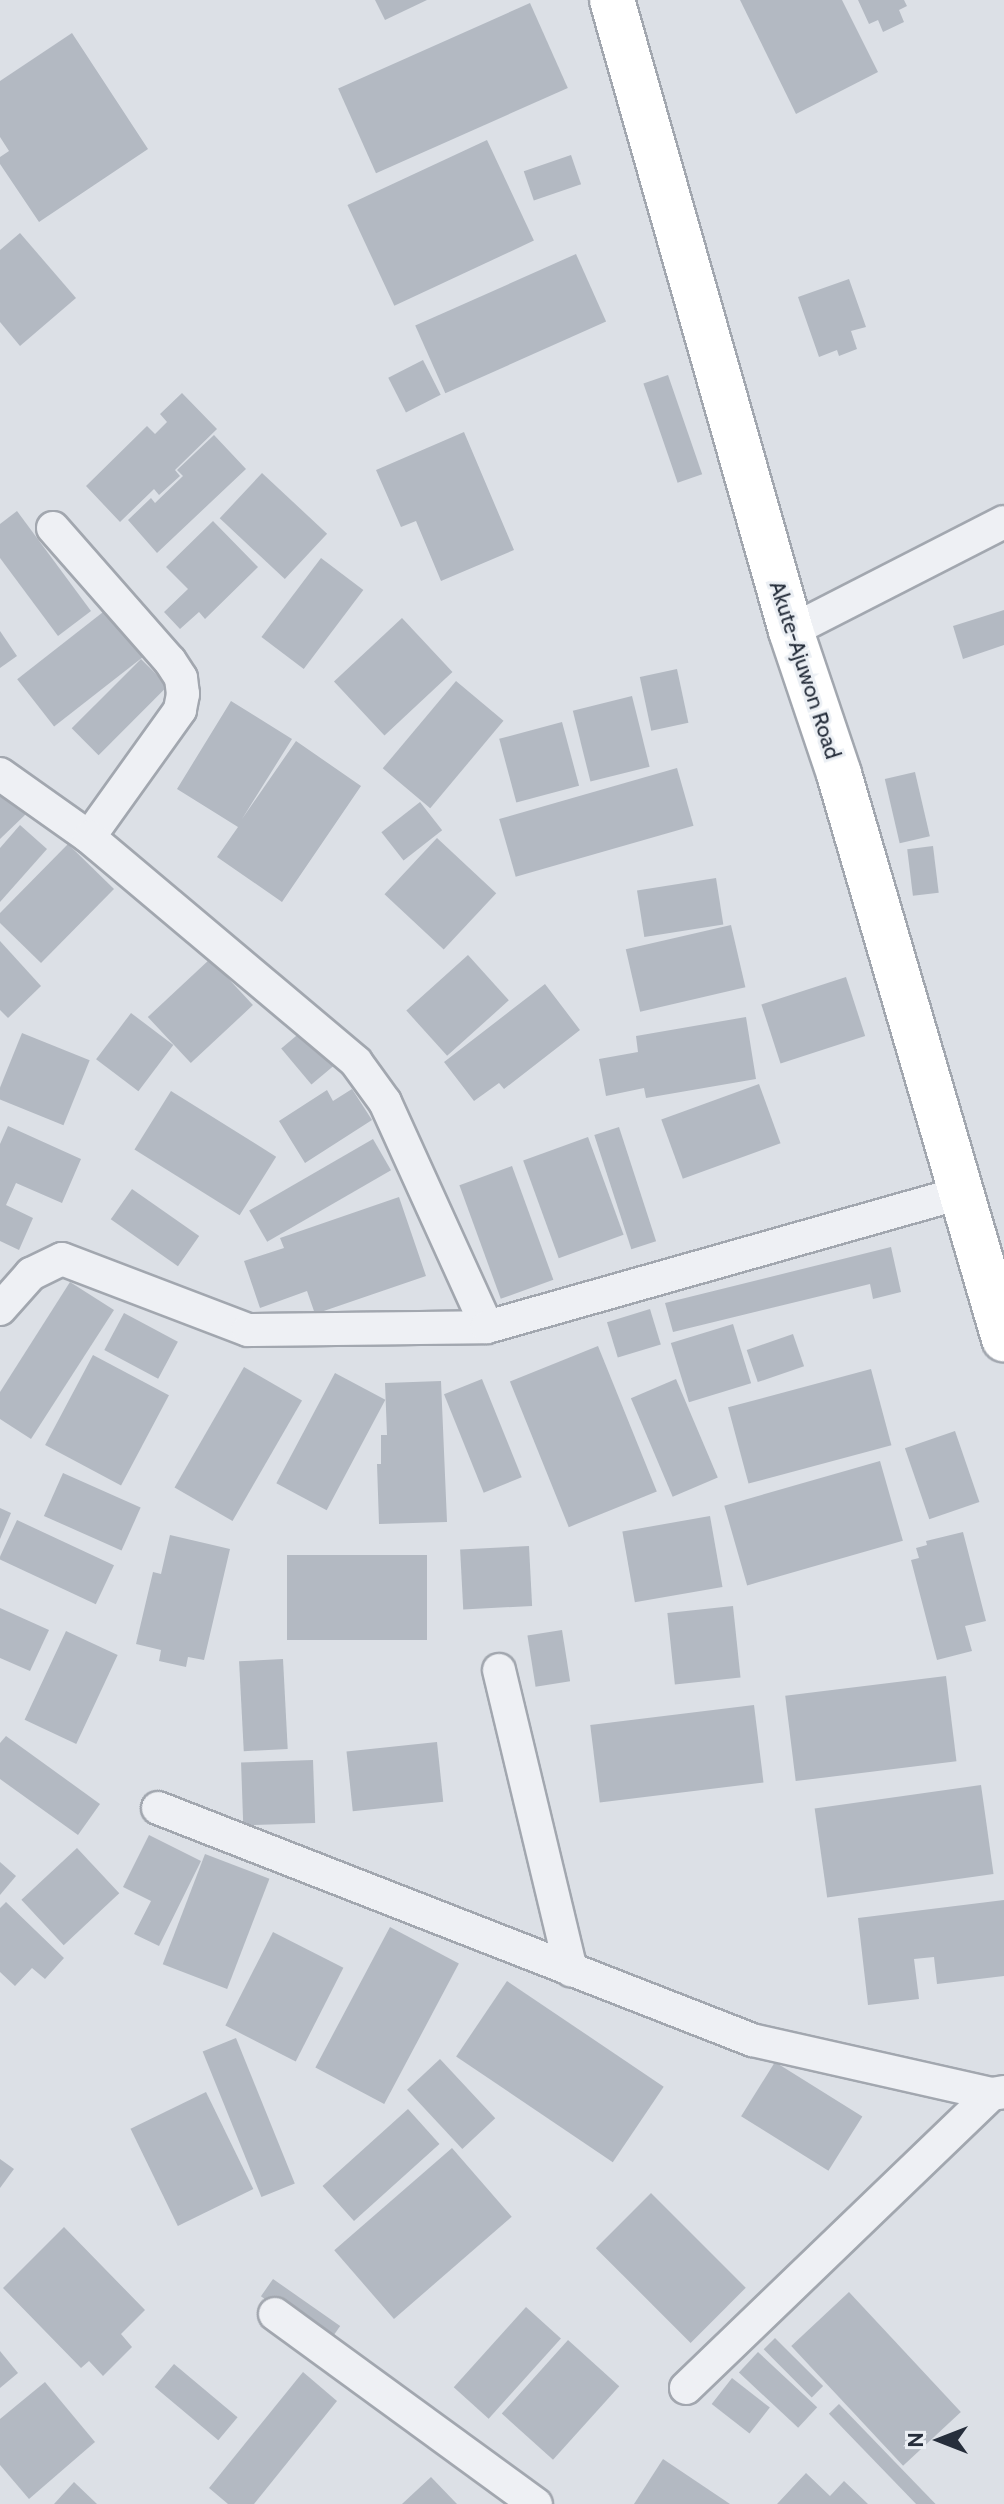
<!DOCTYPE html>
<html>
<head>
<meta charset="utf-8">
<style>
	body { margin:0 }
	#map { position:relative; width:1004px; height:2504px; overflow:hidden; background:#dce0e6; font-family:Cabin,sans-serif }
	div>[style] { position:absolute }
	.building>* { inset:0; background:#b3b9c2; transform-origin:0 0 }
	.roads { filter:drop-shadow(2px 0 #a2a7af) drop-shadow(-2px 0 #a2a7af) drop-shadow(0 2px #a2a7af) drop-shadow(0 -2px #a2a7af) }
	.minor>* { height:32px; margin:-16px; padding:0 16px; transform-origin:16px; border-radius:16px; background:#eef0f4 }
	.secondary>* { height:44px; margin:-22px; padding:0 22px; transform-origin:22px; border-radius:22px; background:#fff }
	span { translate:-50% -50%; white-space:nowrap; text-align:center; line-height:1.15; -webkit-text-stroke:6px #ebeff4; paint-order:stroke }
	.street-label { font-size:22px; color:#262e3b }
	.north { position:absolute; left:900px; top:2400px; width:80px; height:80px; -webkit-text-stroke:6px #ebeff4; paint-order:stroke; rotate:270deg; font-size:22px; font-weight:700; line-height:32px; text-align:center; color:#262e3b }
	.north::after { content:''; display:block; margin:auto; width:28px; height:36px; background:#262e3b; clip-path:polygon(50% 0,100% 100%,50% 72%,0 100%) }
</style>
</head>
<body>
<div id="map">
	<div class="building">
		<i style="clip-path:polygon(375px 0,427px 0,385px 20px)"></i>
		<i style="clip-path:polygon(740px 0,842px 0,878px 72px,796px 114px)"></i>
		<i style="clip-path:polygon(858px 0,904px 0,907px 6px,899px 10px,904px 22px,883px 32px,878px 20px,869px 24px)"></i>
		<i style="left:530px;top:3px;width:93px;height:210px;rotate:66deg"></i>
		<i style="clip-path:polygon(72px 33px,148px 149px,39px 222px,0 164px,0 157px,9px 151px,0 137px,0 81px)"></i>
		<i style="left:487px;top:140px;width:111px;height:154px;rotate:65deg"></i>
		<i style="left:571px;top:155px;width:31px;height:50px;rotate:71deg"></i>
		<i style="clip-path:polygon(20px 233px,76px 298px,20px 346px,0 322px,0 250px)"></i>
		<i style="left:576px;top:254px;width:74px;height:176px;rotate:66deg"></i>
		<i style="clip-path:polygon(849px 279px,866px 327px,851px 331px,857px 349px,839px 356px,837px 350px,819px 357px,798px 297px)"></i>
		<i style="left:423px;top:360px;width:39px;height:39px;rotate:63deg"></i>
		<i style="left:668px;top:375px;width:105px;height:26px;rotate:71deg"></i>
		<i style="clip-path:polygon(182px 393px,217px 429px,175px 470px,180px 476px,159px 495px,154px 489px,120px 522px,86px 486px,147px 426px,155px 434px,167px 422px,160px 414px)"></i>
		<i style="clip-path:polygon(464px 432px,514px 550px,441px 581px,416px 521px,401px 527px,376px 470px)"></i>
		<i style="clip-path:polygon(214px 435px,246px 469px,157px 553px,128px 520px,151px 498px,155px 503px,183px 476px,177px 470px)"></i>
		<i style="left:262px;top:473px;width:89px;height:62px;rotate:43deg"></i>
		<i style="clip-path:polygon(17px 511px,91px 611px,58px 636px,0 558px,0 524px)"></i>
		<i style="clip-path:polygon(213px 521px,258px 567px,205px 619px,199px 612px,180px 629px,164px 612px,188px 589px,166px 567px)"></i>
		<i style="left:321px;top:558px;width:53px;height:99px;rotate:37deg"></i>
		<i style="left:107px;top:609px;width:60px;height:114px;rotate:52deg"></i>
		<i style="clip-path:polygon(1004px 610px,1004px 645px,963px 659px,953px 626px)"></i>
		<i style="left:402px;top:618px;width:74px;height:93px;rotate:47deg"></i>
		<i style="clip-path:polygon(0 631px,17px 656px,0 668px)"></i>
		<i style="left:141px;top:659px;width:38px;height:98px;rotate:45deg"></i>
		<i style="left:677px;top:669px;width:55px;height:38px;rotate:78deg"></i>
		<i style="left:456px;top:681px;width:62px;height:114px;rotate:40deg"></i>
		<i style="left:632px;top:696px;width:73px;height:61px;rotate:76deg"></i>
		<i style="clip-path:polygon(231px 701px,292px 739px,242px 819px,296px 741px,361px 786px,282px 902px,217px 857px,238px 827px,177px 789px)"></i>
		<i style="left:562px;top:722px;width:66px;height:65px;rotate:75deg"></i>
		<i style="left:677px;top:768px;width:60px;height:185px;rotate:74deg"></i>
		<i style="left:915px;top:772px;width:66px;height:31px;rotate:77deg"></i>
		<i style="clip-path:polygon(0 785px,26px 814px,0 839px)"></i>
		<i style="left:420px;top:802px;width:36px;height:49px;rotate:52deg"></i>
		<i style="clip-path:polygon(20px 825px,47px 849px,0 902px,0 848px)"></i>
		<i style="left:437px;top:838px;width:81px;height:77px;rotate:43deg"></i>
		<i style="clip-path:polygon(68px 844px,114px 889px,41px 963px,0 923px,0 913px)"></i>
		<i style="left:933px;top:846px;width:47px;height:26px;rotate:83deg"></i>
		<i style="left:716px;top:878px;width:47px;height:80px;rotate:81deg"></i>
		<i style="left:731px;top:925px;width:64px;height:108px;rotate:77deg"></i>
		<i style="clip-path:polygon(0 941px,41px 986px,8px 1018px,0 1010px)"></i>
		<i style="left:468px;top:955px;width:61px;height:83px;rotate:48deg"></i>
		<i style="left:210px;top:959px;width:63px;height:85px;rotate:47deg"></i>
		<i style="left:846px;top:977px;width:62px;height:89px;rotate:72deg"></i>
		<i style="clip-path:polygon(545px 984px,580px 1030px,504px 1089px,499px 1083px,474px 1101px,444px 1062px)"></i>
		<i style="left:131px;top:1013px;width:53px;height:58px;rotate:37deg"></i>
		<i style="clip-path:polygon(746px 1017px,756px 1079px,646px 1098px,644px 1088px,606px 1096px,599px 1059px,638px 1052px,636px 1036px)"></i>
		<i style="left:308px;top:1026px;width:47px;height:35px;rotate:50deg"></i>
		<i style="left:22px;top:1033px;width:73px;height:70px;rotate:22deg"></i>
		<i style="left:759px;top:1084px;width:63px;height:104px;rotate:70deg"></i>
		<i style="clip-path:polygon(352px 1089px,372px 1120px,305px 1163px,279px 1121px,327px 1090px,333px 1101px)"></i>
		<i style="left:171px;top:1091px;width:124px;height:69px;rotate:32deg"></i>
		<i style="clip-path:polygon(8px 1126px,81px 1159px,62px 1203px,16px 1183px,6px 1205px,33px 1218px,19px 1250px,0 1241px,0 1144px)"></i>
		<i style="left:619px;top:1127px;width:120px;height:26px;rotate:72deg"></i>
		<i style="left:588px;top:1137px;width:104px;height:69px;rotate:70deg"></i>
		<i style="left:373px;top:1139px;width:36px;height:143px;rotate:60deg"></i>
		<i style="left:512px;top:1166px;width:121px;height:56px;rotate:70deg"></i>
		<i style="left:132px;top:1189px;width:82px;height:37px;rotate:35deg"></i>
		<i style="clip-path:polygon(399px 1197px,426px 1276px,315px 1314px,307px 1291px,260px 1308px,244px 1261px,284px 1248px,280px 1238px)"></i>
		<i style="clip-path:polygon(891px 1247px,901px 1292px,873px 1299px,870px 1284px,673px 1332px,665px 1303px)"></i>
		<i style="clip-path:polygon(70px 1282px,114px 1310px,31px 1439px,0 1419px,0 1392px)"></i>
		<i style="left:650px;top:1309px;width:37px;height:45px;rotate:73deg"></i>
		<i style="left:124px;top:1313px;width:61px;height:42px;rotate:28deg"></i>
		<i style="left:733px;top:1324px;width:62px;height:65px;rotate:73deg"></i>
		<i style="left:793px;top:1334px;width:34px;height:49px;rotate:71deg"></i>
		<i style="left:598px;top:1346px;width:157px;height:95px;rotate:68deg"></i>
		<i style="left:93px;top:1355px;width:86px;height:102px;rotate:28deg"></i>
		<i style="left:244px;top:1367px;width:67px;height:139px;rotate:30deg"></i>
		<i style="left:871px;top:1369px;width:79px;height:148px;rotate:75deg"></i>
		<i style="left:335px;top:1373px;width:57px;height:125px;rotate:28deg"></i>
		<i style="left:482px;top:1379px;width:106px;height:41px;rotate:68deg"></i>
		<i style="left:676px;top:1379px;width:107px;height:49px;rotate:67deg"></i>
		<i style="clip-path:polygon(441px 1381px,447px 1522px,379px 1524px,377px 1464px,381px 1464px,381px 1435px,387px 1435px,385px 1383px)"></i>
		<i style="left:955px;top:1431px;width:75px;height:53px;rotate:71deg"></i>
		<i style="left:880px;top:1461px;width:83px;height:162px;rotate:74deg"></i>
		<i style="left:63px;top:1473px;width:85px;height:47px;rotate:24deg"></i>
		<i style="clip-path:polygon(0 1508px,11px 1513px,0 1539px)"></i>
		<i style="left:710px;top:1516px;width:72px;height:89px;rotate:80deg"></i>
		<i style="left:17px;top:1520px;width:107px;height:43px;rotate:25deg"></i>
		<i style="clip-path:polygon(963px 1532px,986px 1621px,965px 1626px,972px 1651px,937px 1660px,911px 1560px,919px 1558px,916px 1548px,927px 1545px,926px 1541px)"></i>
		<i style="clip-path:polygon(170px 1535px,230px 1549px,204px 1660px,188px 1657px,186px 1667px,159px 1661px,161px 1650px,136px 1644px,153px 1572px,161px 1574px)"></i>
		<i style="left:529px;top:1546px;width:60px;height:69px;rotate:87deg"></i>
		<i style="left:287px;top:1555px;width:140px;height:85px"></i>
		<i style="left:733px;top:1606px;width:72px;height:66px;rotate:84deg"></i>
		<i style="clip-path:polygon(0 1608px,49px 1630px,30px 1671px,0 1658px)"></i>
		<i style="left:562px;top:1630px;width:52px;height:35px;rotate:81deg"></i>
		<i style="left:66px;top:1631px;width:57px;height:98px;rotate:25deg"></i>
		<i style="left:283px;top:1659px;width:90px;height:44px;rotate:87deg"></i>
		<i style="left:946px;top:1676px;width:86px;height:162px;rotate:83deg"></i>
		<i style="left:754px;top:1705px;width:78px;height:165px;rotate:83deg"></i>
		<i style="clip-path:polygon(6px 1736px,100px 1804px,78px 1835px,0 1779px,0 1743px)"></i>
		<i style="left:437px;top:1742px;width:60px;height:91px;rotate:84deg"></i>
		<i style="left:313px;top:1760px;width:63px;height:72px;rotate:88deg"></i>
		<i style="left:981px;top:1785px;width:90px;height:168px;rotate:82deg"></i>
		<i style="clip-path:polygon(149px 1835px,201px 1861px,159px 1946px,134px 1934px,151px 1901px,123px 1887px)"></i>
		<i style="left:77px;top:1848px;width:62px;height:76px;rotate:47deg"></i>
		<i style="left:205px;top:1854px;width:69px;height:118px;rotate:21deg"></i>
		<i style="clip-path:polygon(0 1862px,16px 1876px,0 1895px)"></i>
		<i style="clip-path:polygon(1004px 1900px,1004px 1976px,937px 1984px,934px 1957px,914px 1959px,919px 1999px,868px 2005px,858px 1918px)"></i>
		<i style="clip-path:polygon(6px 1902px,64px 1958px,45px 1979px,32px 1968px,15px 1986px,0 1972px,0 1908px)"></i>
		<i style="left:390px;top:1927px;width:78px;height:159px;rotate:28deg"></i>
		<i style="left:273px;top:1932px;width:79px;height:105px;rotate:27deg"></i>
		<i style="left:507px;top:1981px;width:189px;height:91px;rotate:34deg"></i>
		<i style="left:236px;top:2038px;width:157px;height:36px;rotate:68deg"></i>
		<i style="left:440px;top:2059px;width:81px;height:45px;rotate:47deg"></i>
		<i style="left:775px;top:2062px;width:103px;height:64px;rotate:32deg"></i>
		<i style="left:206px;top:2092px;width:108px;height:84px;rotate:64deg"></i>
		<i style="left:408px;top:2109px;width:47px;height:115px;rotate:48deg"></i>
		<i style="left:452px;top:2148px;width:91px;height:156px;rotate:49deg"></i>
		<i style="clip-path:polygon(0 2159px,14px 2169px,0 2188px)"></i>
		<i style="left:651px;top:2193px;width:134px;height:78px;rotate:45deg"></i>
		<i style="clip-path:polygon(64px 2227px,145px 2310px,121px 2334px,132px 2347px,103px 2376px,89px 2361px,81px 2368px,3px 2288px)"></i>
		<i style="left:273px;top:2279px;width:82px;height:21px;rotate:35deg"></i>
		<i style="left:849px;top:2292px;width:164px;height:79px;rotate:47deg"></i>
		<i style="left:526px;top:2307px;width:47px;height:108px;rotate:42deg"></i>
		<i style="left:775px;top:2338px;width:68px;height:16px;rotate:45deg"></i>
		<i style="left:568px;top:2340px;width:69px;height:99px;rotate:42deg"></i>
		<i style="clip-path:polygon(0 2351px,18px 2373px,0 2388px)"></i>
		<i style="left:758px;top:2352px;width:81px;height:28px;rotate:43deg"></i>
		<i style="left:174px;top:2364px;width:83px;height:30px;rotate:40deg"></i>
		<i style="clip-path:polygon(303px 2372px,337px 2401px,254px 2504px,228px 2504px,209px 2488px)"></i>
		<i style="left:732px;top:2378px;width:48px;height:33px;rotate:38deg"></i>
		<i style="clip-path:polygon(45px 2382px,95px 2442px,29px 2499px,0 2465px,0 2419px)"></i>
		<i style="left:839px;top:2404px;width:139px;height:14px;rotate:46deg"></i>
		<i style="clip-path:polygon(663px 2459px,730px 2504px,634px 2504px)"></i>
		<i style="clip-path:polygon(806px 2473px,830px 2496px,844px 2481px,868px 2504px,777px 2504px)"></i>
		<i style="clip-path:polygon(431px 2477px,457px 2504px,402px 2504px)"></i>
		<i style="clip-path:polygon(74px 2482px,97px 2504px,54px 2504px)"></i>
	</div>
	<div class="roads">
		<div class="minor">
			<i style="left:53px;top:528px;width:177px;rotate:48.7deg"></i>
			<i style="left:170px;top:661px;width:20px;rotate:57deg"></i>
			<i style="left:181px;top:678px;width:16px;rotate:83deg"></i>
			<i style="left:183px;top:694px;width:16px;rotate:101deg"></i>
			<i style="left:180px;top:710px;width:156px;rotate:125.6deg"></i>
			<i style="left:791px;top:631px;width:239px;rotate:-27.1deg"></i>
			<i style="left:0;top:774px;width:109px;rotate:35.3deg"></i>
			<i style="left:89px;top:837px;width:349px;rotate:40.1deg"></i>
			<i style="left:356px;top:1062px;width:49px;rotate:54.1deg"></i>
			<i style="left:385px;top:1102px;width:247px;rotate:65.6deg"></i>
			<i style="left:0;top:1309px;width:47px;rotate:-48.5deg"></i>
			<i style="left:31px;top:1274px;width:34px;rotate:-26deg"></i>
			<i style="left:62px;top:1259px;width:199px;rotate:20.9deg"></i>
			<i style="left:248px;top:1330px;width:239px;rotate:-0.7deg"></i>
			<i style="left:487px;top:1327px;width:494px;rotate:-15.8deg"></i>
			<i style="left:499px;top:1670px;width:309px;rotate:76.5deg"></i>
			<i style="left:158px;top:1808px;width:638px;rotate:21.33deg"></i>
			<i style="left:752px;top:2040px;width:246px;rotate:12.7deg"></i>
			<i style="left:275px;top:2314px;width:323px;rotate:36.1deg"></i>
			<i style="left:686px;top:2388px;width:424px;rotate:-43.9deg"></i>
			<i style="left:992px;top:2094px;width:12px;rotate:-9deg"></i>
		</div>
		<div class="secondary">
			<i style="left:612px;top:0;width:656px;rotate:74.16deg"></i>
			<i style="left:791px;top:631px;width:151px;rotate:71.4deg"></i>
			<i style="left:839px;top:774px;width:589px;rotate:73.72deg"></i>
		</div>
	</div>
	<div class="street-label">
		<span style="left:805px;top:670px;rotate:72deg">Akute-Ajuwon Road</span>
	</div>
	<div class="north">N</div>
</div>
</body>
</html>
